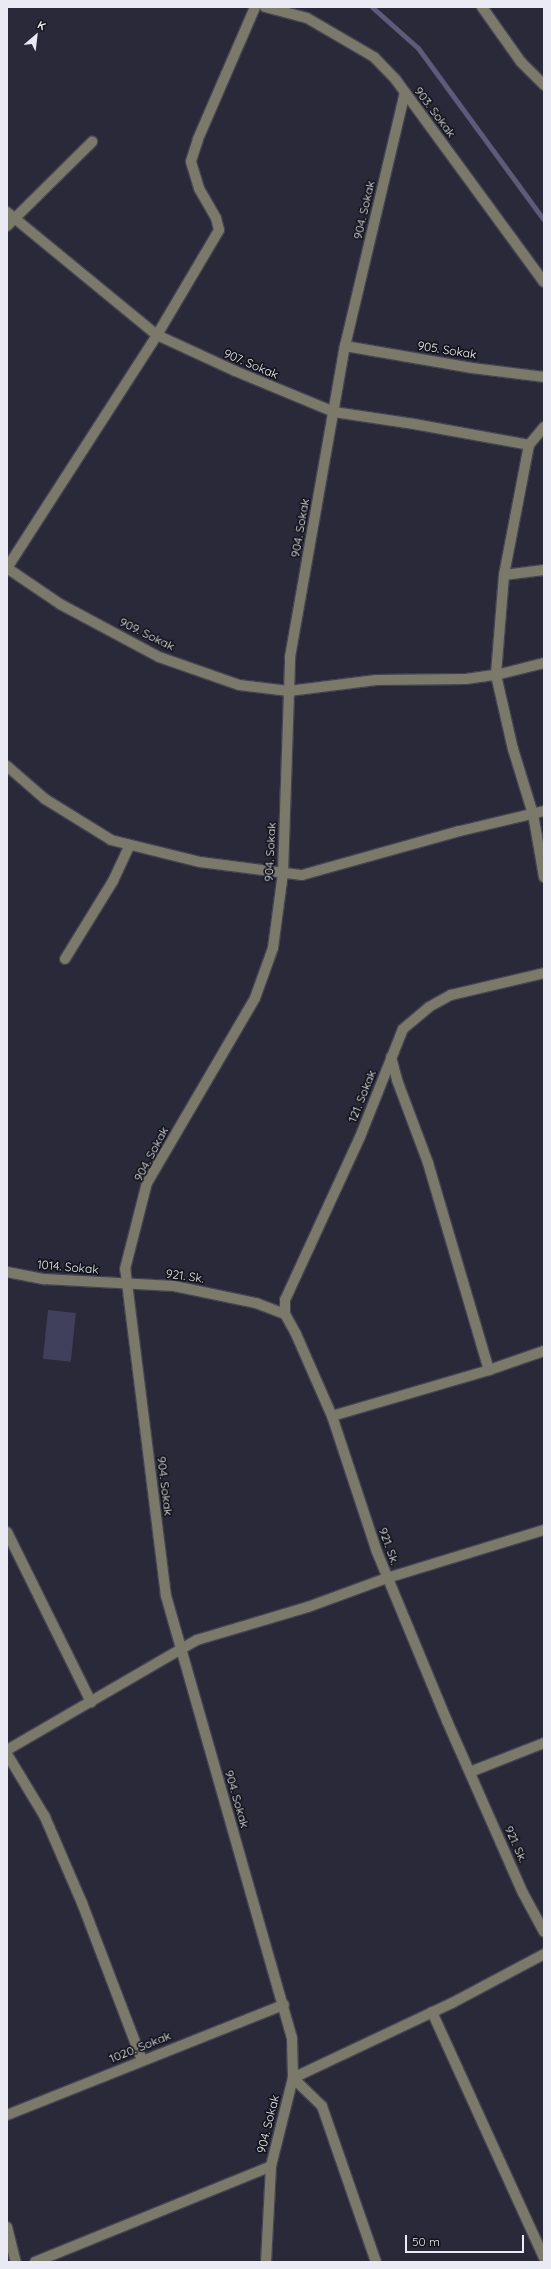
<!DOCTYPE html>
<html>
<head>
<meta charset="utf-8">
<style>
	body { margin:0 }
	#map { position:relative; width:551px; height:2269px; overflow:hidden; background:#29293a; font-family:Quicksand,sans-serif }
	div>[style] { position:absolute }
	.stream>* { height:5px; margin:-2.5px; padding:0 2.5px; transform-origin:2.5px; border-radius:2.5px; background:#5c5b7a }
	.building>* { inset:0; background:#41405c; transform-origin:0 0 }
	.roads { filter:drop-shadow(1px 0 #444454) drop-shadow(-1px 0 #444454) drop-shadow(0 1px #444454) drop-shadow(0 -1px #444454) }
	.minor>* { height:10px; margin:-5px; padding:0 5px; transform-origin:5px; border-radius:5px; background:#7b796a }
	span { translate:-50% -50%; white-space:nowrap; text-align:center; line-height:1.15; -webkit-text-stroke:3.5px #13131a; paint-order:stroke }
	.street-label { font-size:12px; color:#eaeaf5 }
	.frame { position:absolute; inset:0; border:8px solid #eaeaf5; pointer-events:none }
	.north { position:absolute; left:16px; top:16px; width:40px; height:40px; -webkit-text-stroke:3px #13131a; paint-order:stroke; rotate:28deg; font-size:11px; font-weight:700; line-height:16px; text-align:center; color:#eaeaf5 }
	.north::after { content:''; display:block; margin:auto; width:14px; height:18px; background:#eaeaf5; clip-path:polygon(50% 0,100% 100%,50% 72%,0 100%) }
	.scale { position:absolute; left:405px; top:2235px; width:119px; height:18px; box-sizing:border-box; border:2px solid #eaeaf5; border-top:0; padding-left:5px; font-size:12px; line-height:14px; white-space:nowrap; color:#eaeaf5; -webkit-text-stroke:3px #13131a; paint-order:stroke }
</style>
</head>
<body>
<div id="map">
	<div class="stream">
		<i style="left:372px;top:7px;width:62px;rotate:41.7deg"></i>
		<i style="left:418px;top:48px;width:213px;rotate:53.8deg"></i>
	</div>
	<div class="building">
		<i style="left:48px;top:1310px;width:28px;height:49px;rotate:6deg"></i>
	</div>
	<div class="roads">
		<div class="minor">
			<i style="left:265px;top:7px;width:43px;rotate:14.7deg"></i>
			<i style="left:307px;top:18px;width:78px;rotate:30.2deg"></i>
			<i style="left:374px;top:57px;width:32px;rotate:46deg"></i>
			<i style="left:396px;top:80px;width:250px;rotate:53.8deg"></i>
			<i style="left:482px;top:7px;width:67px;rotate:54.7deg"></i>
			<i style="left:521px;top:62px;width:33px;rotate:45deg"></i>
			<i style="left:7px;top:212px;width:194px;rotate:39.4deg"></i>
			<i style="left:157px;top:335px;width:86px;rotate:24.8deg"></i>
			<i style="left:235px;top:371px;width:107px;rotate:22.5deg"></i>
			<i style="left:334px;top:412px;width:81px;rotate:8.5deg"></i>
			<i style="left:414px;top:424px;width:117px;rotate:10.3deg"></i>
			<i style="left:7px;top:226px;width:120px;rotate:-44.7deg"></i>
			<i style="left:345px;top:346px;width:129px;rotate:9.8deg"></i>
			<i style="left:472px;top:368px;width:73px;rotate:7.1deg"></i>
			<i style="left:544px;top:427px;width:23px;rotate:130deg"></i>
			<i style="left:529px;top:445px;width:132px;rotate:100.9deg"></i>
			<i style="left:504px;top:575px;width:100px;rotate:94.6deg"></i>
			<i style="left:496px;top:675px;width:76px;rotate:77.1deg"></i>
			<i style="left:513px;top:749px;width:68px;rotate:72.9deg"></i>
			<i style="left:533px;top:814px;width:64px;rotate:80.1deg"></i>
			<i style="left:7px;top:568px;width:277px;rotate:-57.2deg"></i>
			<i style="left:157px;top:335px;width:122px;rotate:-59.4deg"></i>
			<i style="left:219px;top:230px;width:12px;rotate:-104deg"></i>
			<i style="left:216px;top:218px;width:34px;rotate:-120deg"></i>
			<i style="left:199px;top:188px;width:28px;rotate:-107deg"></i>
			<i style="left:191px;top:161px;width:23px;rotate:-72deg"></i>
			<i style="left:198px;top:139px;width:144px;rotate:-66.6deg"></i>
			<i style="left:7px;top:568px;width:64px;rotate:34.2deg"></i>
			<i style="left:60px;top:604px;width:112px;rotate:28.2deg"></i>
			<i style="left:159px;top:657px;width:85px;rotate:19.3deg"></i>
			<i style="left:239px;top:685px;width:50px;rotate:6.8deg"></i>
			<i style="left:289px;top:691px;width:88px;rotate:-7.2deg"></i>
			<i style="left:376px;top:680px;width:90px;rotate:-0.6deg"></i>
			<i style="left:466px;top:679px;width:30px;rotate:-8deg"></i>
			<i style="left:496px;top:675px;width:49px;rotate:-14deg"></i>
			<i style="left:504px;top:575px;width:40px;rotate:-7.1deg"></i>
			<i style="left:7px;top:766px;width:50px;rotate:41deg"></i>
			<i style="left:45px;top:799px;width:78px;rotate:31.8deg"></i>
			<i style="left:111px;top:840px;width:92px;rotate:13.9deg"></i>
			<i style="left:200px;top:862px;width:103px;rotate:7.3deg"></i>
			<i style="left:302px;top:875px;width:164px;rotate:-15.6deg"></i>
			<i style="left:460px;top:831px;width:86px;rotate:-13.4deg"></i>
			<i style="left:65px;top:959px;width:92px;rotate:-58.4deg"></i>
			<i style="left:113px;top:881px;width:40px;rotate:-65deg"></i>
			<i style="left:391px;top:1057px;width:24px;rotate:75deg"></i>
			<i style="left:397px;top:1080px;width:89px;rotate:69.5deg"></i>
			<i style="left:428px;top:1163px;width:216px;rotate:73.6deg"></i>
			<i style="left:7px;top:1272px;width:38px;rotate:11deg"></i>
			<i style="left:44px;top:1279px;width:130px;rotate:3.1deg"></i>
			<i style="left:174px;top:1286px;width:84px;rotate:11.7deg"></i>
			<i style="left:256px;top:1303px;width:31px;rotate:21deg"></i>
			<i style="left:285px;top:1314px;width:23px;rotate:61deg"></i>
			<i style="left:296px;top:1334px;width:90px;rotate:66.3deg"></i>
			<i style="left:332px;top:1416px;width:143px;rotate:71.7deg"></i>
			<i style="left:377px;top:1552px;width:183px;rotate:67.5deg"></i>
			<i style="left:447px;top:1721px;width:188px;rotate:66.2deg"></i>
			<i style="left:523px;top:1893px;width:44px;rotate:61.7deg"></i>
			<i style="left:285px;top:1314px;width:14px;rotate:-90deg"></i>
			<i style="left:285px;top:1300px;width:179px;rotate:-65.3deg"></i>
			<i style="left:360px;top:1137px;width:116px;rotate:-68.3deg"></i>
			<i style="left:403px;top:1029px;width:34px;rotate:-40deg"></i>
			<i style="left:429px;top:1007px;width:25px;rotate:-29deg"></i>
			<i style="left:451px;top:995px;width:96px;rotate:-13.3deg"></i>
			<i style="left:332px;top:1416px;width:164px;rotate:-16.3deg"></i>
			<i style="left:489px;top:1370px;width:58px;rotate:-19.1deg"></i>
			<i style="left:7px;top:1532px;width:190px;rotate:63.7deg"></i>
			<i style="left:7px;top:1750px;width:220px;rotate:-30.1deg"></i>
			<i style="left:197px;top:1640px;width:116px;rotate:-16.6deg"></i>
			<i style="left:308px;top:1607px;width:84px;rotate:-20.2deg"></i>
			<i style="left:387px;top:1578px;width:164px;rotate:-17deg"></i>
			<i style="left:7px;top:1754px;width:74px;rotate:58.9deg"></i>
			<i style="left:45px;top:1817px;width:94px;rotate:66.7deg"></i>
			<i style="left:82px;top:1903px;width:168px;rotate:69.1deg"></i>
			<i style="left:470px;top:1772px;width:79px;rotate:-21.4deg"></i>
			<i style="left:432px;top:2012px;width:270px;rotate:65.5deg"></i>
			<i style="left:7px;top:2115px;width:298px;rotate:-21.7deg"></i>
			<i style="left:7px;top:2227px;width:36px;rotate:76deg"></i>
			<i style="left:35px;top:2262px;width:255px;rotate:-22.1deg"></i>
			<i style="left:266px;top:2262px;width:96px;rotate:-87deg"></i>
			<i style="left:271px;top:2166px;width:91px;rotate:-76deg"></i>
			<i style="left:293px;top:2078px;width:40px;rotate:-91.4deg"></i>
			<i style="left:292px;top:2038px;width:460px;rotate:-105.9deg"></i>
			<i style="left:166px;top:1596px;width:330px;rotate:-97.1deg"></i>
			<i style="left:125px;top:1269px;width:89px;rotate:-75.7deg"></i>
			<i style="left:147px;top:1183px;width:214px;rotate:-59.7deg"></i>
			<i style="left:255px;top:998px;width:53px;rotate:-70.2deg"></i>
			<i style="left:273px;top:948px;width:76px;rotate:-82.4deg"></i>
			<i style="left:283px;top:873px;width:216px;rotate:-88.1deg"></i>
			<i style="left:290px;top:657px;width:316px;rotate:-80deg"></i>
			<i style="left:345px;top:346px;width:260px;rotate:-76.7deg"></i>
			<i style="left:376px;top:2262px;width:165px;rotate:-109.1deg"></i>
			<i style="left:322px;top:2106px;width:40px;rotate:-136deg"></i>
			<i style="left:293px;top:2078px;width:176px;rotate:-25.3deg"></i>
			<i style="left:452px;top:2003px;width:104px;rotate:-28deg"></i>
		</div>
	</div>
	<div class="street-label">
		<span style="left:435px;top:112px;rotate:53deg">903. Sokak</span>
		<span style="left:364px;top:210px;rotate:-77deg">904. Sokak</span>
		<span style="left:447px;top:350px;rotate:9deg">905. Sokak</span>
		<span style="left:251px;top:364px;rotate:23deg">907. Sokak</span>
		<span style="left:300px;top:528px;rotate:-80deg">904. Sokak</span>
		<span style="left:147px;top:634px;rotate:26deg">909. Sokak</span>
		<span style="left:270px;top:852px;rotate:-87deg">904. Sokak</span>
		<span style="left:362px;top:1096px;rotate:-68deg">121. Sokak</span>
		<span style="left:151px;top:1154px;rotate:-62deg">904. Sokak</span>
		<span style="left:68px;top:1267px;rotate:5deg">1014. Sokak</span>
		<span style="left:185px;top:1276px;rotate:8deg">921. Sk.</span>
		<span style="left:165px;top:1486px;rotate:83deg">904. Sokak</span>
		<span style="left:389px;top:1546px;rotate:70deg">921. Sk.</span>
		<span style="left:237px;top:1799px;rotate:74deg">904. Sokak</span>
		<span style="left:516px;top:1844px;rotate:66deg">921. Sk.</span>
		<span style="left:140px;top:2047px;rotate:-22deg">1020. Sokak</span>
		<span style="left:268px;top:2124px;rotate:-76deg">904. Sokak</span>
	</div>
	<div class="frame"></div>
	<div class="north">K</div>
	<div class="scale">50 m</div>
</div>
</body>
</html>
